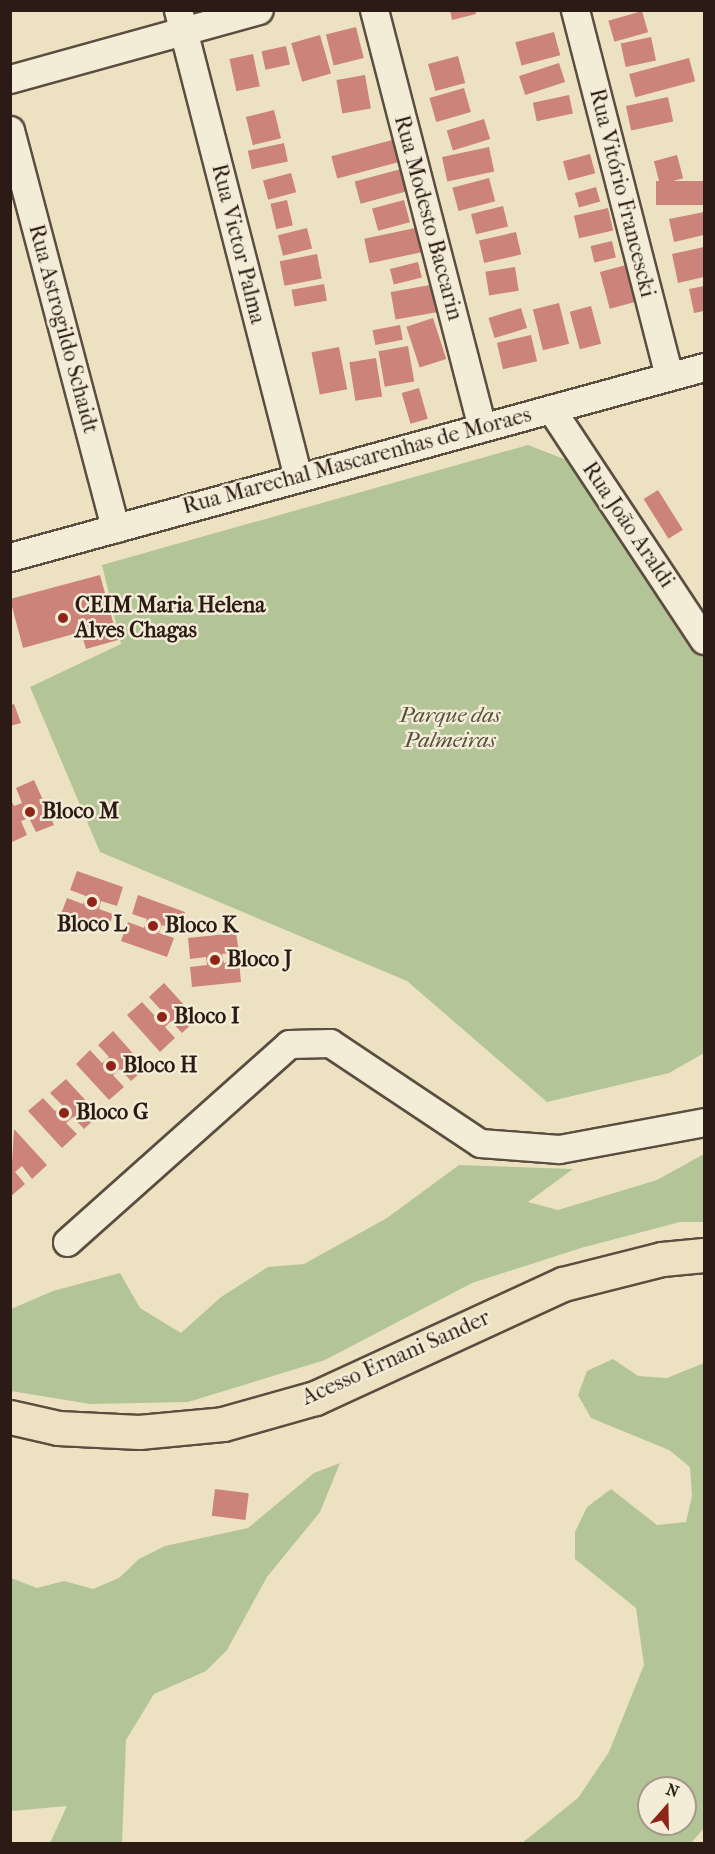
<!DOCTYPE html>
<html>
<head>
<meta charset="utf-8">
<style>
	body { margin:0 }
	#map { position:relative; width:715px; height:1854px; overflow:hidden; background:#ece2c2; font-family:"IM FELL French Canon",serif }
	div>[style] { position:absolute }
	.green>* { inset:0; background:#b3c497 }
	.building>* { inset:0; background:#cc8379; transform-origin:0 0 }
	.roads { filter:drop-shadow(2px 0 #5b4d40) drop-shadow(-2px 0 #5b4d40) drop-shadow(0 2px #5b4d40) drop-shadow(0 -2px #5b4d40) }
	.minor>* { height:27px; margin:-13.5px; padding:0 13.5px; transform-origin:13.5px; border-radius:13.5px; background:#f3ecd7 }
	.highway>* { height:33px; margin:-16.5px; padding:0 16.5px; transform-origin:16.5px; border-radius:16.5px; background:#ece2c2 }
	.dots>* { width:16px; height:16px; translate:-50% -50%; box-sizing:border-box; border:3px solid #f3ecd7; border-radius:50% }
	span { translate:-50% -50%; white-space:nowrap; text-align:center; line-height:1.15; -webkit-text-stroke:5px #f3ecd7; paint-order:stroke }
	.street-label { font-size:22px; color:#2b1b14 }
	.poi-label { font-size:22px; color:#2b1b14; font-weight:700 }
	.left { translate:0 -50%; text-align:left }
	.park-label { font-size:22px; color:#544e3b; font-style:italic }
	.frame { position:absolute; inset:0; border:12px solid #2b1b14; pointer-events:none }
	.north { position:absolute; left:637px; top:1776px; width:60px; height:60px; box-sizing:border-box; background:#f3ecd7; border:2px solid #a39889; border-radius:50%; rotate:20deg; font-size:16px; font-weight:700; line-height:24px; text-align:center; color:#2b1b14 }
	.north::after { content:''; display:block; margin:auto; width:21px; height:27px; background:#8f2418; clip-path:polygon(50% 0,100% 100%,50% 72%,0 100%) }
</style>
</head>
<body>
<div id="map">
	<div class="green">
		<i style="clip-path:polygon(528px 445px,572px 462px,704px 657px,704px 1053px,669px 1073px,547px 1102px,407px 981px,100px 852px,30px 687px,121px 644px,102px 565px)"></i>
		<i style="clip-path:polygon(704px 1154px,704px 1222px,680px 1222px,581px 1248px,472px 1283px,325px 1360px,188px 1402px,90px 1404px,11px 1391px,11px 1309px,53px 1291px,120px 1273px,140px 1308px,181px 1333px,221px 1297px,268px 1267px,304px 1264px,387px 1218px,459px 1165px,573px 1169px,528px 1202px,558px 1210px,657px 1180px)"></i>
		<i style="clip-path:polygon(evenodd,613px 1359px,638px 1376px,667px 1378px,704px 1363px,704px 1828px,691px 1843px,522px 1843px,578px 1798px,609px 1752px,644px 1665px,636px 1608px,575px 1559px,575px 1532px,587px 1507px,611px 1489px,657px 1525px,686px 1522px,692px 1496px,690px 1467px,669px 1450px,591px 1418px,578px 1395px,587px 1371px,613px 1359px,649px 1788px,685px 1788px,685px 1824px,649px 1824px,649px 1788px)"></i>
		<i style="clip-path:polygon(340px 1463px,320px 1512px,267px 1577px,227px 1650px,206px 1671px,154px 1694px,126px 1740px,122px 1843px,50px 1843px,67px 1806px,11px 1811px,11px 1578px,37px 1588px,64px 1581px,93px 1589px,119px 1578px,139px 1559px,165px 1546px,248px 1528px,314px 1473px)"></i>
	</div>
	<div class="building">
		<i style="clip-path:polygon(450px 10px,475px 10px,476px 14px,452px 20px)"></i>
		<i style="left:642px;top:11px;width:22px;height:35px;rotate:74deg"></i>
		<i style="left:356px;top:27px;width:32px;height:31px;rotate:76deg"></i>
		<i style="left:554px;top:32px;width:24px;height:40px;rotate:75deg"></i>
		<i style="left:320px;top:35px;width:40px;height:30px;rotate:74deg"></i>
		<i style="left:651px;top:37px;width:24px;height:31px;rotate:78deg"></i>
		<i style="left:286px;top:46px;width:19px;height:25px;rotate:78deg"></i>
		<i style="left:253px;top:54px;width:33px;height:24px;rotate:78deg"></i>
		<i style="left:458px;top:56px;width:28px;height:31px;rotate:75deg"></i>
		<i style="left:689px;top:58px;width:24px;height:62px;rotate:75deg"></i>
		<i style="left:559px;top:63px;width:20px;height:42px;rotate:72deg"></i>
		<i style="left:365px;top:75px;width:34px;height:29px;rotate:80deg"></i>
		<i style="left:464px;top:88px;width:25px;height:36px;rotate:74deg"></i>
		<i style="left:569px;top:95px;width:19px;height:37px;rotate:78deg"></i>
		<i style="left:668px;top:97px;width:25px;height:43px;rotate:78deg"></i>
		<i style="left:274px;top:110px;width:29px;height:29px;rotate:76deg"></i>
		<i style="left:484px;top:119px;width:21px;height:39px;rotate:73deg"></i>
		<i style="left:396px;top:139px;width:23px;height:67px;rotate:75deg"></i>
		<i style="left:284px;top:143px;width:19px;height:37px;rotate:78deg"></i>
		<i style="left:489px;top:147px;width:25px;height:48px;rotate:78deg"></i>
		<i style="left:590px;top:154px;width:20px;height:28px;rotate:75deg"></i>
		<i style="left:677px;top:155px;width:24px;height:24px;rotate:75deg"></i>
		<i style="left:401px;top:169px;width:23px;height:48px;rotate:75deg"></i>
		<i style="left:291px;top:173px;width:20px;height:29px;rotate:75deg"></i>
		<i style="left:489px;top:178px;width:24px;height:38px;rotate:75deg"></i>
		<i style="left:704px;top:181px;width:24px;height:48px;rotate:90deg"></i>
		<i style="left:596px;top:187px;width:15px;height:22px;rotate:74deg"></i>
		<i style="left:287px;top:200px;width:26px;height:17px;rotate:77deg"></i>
		<i style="left:404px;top:200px;width:23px;height:33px;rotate:75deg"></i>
		<i style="left:503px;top:206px;width:21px;height:33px;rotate:76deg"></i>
		<i style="left:608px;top:208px;width:23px;height:35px;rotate:77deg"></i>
		<i style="clip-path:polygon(704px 212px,704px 235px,674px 242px,669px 219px)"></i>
		<i style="left:420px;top:227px;width:25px;height:57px;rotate:78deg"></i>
		<i style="left:307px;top:228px;width:21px;height:30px;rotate:76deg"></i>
		<i style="left:516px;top:232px;width:23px;height:38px;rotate:77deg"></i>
		<i style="left:612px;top:241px;width:17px;height:22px;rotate:77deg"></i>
		<i style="clip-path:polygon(704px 247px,704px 277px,678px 283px,672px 254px)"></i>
		<i style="left:317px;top:254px;width:25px;height:38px;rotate:79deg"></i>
		<i style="left:418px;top:262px;width:16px;height:29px;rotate:76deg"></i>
		<i style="left:626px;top:265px;width:38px;height:27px;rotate:75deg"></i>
		<i style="left:515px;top:267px;width:24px;height:30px;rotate:81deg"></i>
		<i style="left:324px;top:284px;width:17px;height:33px;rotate:80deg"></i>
		<i style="left:436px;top:284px;width:28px;height:46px;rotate:80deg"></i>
		<i style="clip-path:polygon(704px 286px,704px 311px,694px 313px,689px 289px)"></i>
		<i style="left:559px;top:303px;width:42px;height:27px;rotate:76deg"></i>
		<i style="left:591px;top:306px;width:39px;height:22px;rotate:75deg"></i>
		<i style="left:521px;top:308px;width:21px;height:34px;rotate:73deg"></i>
		<i style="left:433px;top:318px;width:43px;height:28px;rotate:72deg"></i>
		<i style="left:400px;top:325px;width:15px;height:28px;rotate:79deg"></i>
		<i style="left:531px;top:335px;width:27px;height:35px;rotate:77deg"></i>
		<i style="left:408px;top:346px;width:36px;height:30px;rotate:80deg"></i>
		<i style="left:339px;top:347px;width:43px;height:28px;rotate:79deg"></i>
		<i style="left:376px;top:358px;width:39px;height:27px;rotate:81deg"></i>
		<i style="left:419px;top:388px;width:32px;height:18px;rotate:74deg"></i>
		<i style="left:658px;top:490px;width:47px;height:17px;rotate:58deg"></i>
		<i style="clip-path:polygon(100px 575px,118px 640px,86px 649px,81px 632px,23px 648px,10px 599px)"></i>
		<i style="clip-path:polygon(14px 704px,21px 723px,10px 726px,10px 705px)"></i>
		<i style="clip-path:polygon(34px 780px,54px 825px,36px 832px,29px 818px,21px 821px,27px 835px,10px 843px,10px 798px,14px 806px,22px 803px,16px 788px)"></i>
		<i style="clip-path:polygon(77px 871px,123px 887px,117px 906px,101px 901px,99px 909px,113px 914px,107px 933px,60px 917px,67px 898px,83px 904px,86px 896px,70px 890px)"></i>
		<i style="clip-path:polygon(138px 895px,185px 912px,178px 930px,162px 925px,159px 933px,174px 938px,167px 957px,121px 941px,128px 922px,144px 928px,147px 919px,132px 914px)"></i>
		<i style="clip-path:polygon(236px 933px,239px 952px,222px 954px,224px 963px,239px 961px,241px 982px,192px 987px,190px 967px,207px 965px,206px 957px,190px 959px,188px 938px)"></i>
		<i style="clip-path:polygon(164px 983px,197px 1019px,182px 1033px,171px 1021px,165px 1027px,175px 1038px,160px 1052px,127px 1015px,142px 1002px,154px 1015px,160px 1009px,149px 997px)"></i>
		<i style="clip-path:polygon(113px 1031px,146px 1068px,131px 1081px,120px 1069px,113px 1075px,124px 1087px,109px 1100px,76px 1064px,90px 1050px,102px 1063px,109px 1057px,98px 1045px)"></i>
		<i style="clip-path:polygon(66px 1079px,99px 1115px,84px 1129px,73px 1117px,66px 1123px,77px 1134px,62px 1148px,28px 1111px,43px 1098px,55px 1111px,62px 1105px,50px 1093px)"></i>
		<i style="clip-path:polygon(14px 1129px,47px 1165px,32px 1179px,22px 1166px,15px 1172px,25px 1184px,10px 1197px)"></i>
		<i style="left:215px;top:1489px;width:34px;height:27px;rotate:7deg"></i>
	</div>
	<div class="roads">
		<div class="minor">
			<i style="left:178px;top:10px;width:482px;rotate:75.6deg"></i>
			<i style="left:374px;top:10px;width:429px;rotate:75.5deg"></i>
			<i style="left:575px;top:10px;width:378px;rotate:75.6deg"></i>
			<i style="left:10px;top:79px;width:258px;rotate:-15.5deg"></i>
			<i style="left:10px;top:130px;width:412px;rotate:75.2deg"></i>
			<i style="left:551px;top:409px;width:277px;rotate:56.5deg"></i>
			<i style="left:10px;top:557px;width:720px;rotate:-15.31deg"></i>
			<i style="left:67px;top:1242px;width:297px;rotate:-41.7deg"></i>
			<i style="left:289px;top:1044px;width:41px;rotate:-1.4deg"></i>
			<i style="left:330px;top:1043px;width:180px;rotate:33.7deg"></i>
			<i style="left:480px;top:1143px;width:79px;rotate:4.3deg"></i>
			<i style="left:559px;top:1149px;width:147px;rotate:-10.5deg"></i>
		</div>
		<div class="highway">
			<i style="left:10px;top:1417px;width:49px;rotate:12.9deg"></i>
			<i style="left:58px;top:1428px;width:81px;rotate:2.8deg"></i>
			<i style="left:139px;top:1432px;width:84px;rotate:-5.4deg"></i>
			<i style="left:223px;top:1424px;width:96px;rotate:-15.8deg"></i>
			<i style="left:315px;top:1398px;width:273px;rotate:-24.7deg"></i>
			<i style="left:563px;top:1284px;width:102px;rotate:-14.2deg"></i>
			<i style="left:662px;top:1259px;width:42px;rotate:-5.4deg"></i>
		</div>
	</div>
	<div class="dots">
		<i style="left:63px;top:618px;background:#8f2418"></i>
		<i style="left:30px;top:812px;background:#8f2418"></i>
		<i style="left:92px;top:902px;background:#8f2418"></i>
		<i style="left:153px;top:926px;background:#8f2418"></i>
		<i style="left:215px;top:960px;background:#8f2418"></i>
		<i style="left:162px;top:1017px;background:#8f2418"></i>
		<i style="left:111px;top:1066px;background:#8f2418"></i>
		<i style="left:64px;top:1113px;background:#8f2418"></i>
	</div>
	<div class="street-label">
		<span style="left:622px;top:193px;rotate:76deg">Rua Vitório Francescki</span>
		<span style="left:428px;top:218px;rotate:75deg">Rua Modesto Baccarin</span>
		<span style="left:238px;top:244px;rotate:76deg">Rua Victor Palma</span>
		<span style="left:63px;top:329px;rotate:75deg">Rua Astrogildo Schaidt</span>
		<span style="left:357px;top:461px;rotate:-15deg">Rua Marechal Mascarenhas de Moraes</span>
		<span style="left:628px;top:525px;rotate:56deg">Rua João Araldi</span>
		<span style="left:396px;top:1358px;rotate:-24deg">Acesso Ernani Sander</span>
	</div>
	<div class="poi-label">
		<span class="left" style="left:75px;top:618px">CEIM Maria Helena<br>Alves Chagas</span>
		<span class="left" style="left:42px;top:812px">Bloco M</span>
		<span style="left:92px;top:925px">Bloco L</span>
		<span class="left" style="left:165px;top:926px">Bloco K</span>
		<span class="left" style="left:227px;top:960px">Bloco J</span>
		<span class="left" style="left:174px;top:1017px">Bloco I</span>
		<span class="left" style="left:123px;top:1066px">Bloco H</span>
		<span class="left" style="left:76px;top:1113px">Bloco G</span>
	</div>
	<div class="park-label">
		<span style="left:450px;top:728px">Parque das<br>Palmeiras</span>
	</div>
	<div class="frame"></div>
	<div class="north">N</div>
</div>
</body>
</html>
